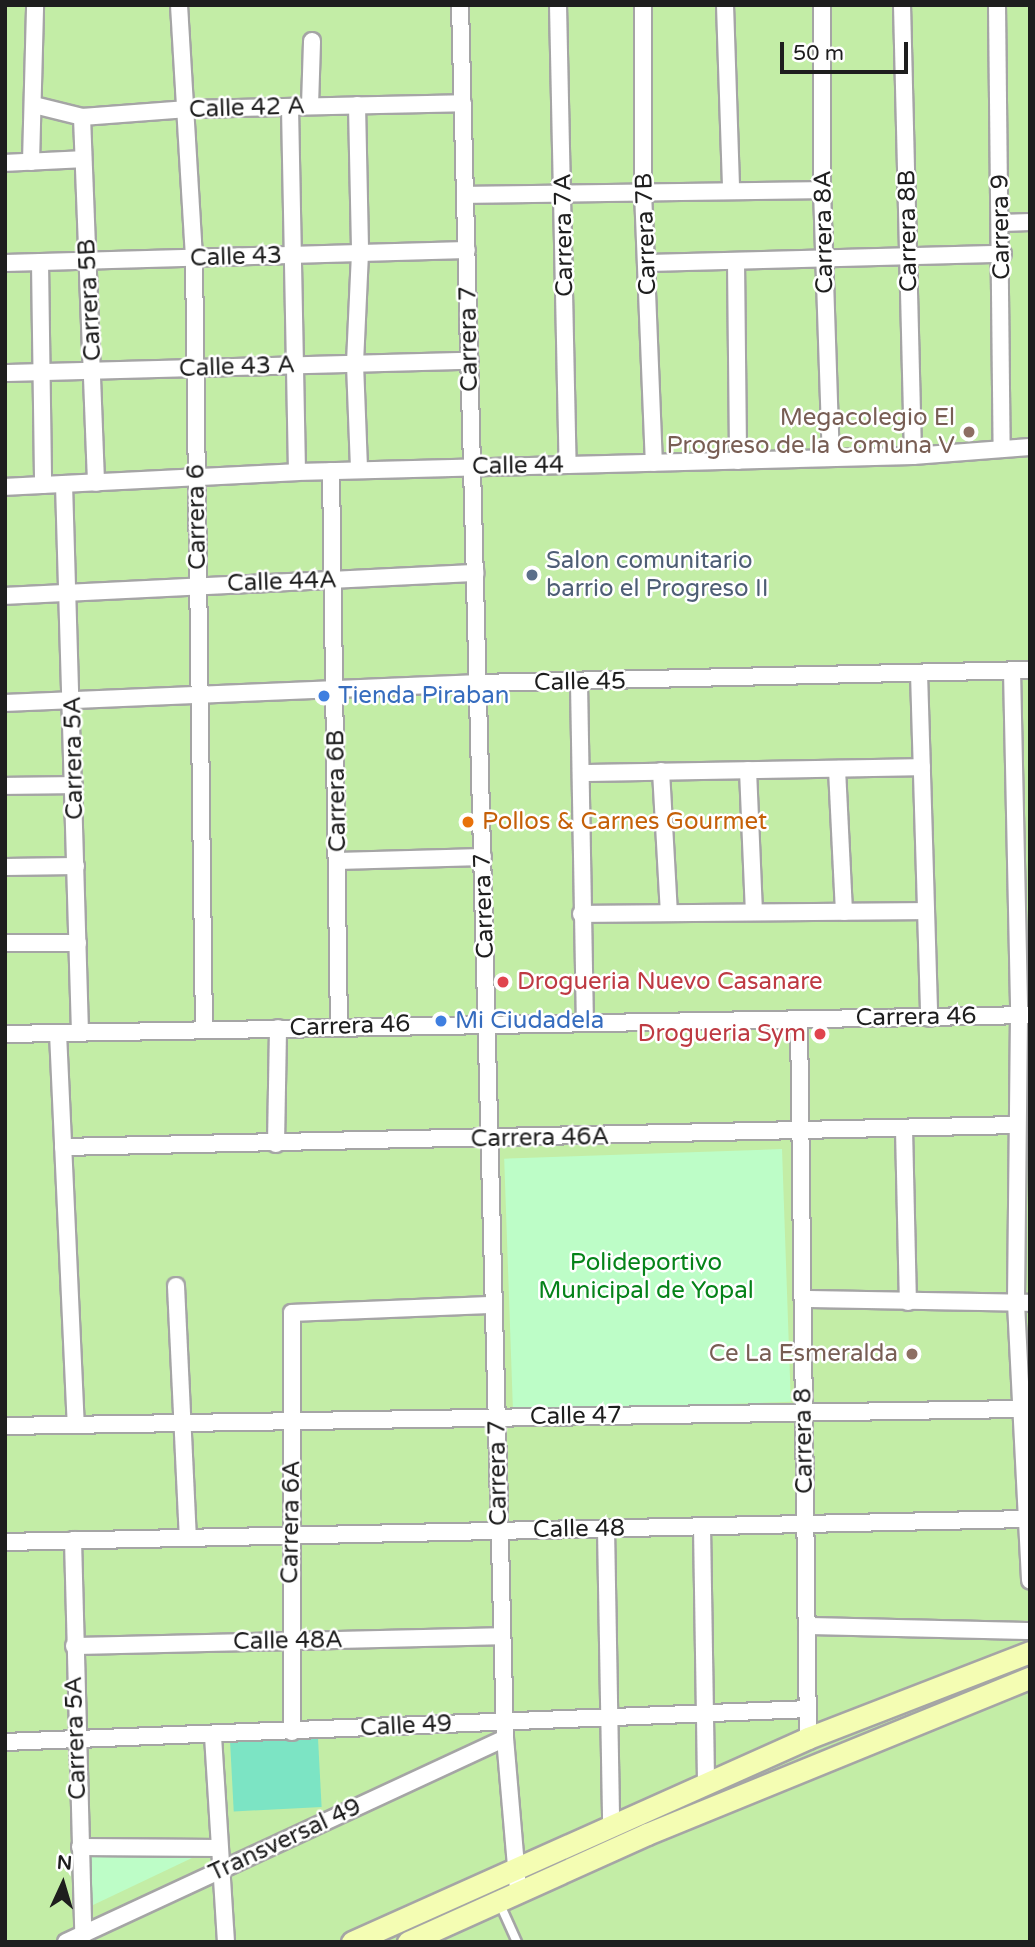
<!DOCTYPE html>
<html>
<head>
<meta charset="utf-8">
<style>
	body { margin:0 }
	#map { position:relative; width:1035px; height:1947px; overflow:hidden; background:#f0ece3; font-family:"Varela Round",sans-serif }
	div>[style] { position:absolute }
	.grass>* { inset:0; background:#c3eda6; transform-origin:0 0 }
	.park>* { inset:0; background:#bdfdc7; transform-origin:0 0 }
	.pitch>* { inset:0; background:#7ce4c4; transform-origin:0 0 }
	.roads { filter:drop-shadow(2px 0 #a5a5a5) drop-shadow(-2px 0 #a5a5a5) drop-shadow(0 2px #a5a5a5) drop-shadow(0 -2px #a5a5a5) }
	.service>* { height:8px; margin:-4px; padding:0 4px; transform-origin:4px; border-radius:4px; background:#fff }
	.minor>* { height:16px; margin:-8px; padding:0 8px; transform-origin:8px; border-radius:8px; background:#fff }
	.secondary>* { height:21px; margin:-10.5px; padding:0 10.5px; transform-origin:10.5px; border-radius:10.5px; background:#f4fdb3 }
	.dots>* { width:19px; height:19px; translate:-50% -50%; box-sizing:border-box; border:4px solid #fff; border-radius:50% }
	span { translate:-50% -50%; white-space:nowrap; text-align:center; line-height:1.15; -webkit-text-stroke:5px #fff; paint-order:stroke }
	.street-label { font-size:24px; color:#1e1e1e }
	.education-label { font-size:24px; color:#785e54 }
	.right { translate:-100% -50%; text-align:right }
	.service-label { font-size:24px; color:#4e5e75 }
	.left { translate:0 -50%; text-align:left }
	.shop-label { font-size:24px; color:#366cbe }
	.food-label { font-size:24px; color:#c56008 }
	.health-label { font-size:24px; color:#be3a42 }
	.park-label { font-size:24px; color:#058319 }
	.frame { position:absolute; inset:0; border:7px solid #1e1e1e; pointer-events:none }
	.north { position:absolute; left:28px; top:1849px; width:70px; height:70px; -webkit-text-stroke:5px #fff; paint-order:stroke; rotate:4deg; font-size:19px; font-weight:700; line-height:28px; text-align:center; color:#1e1e1e }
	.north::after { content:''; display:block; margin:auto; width:24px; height:32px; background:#1e1e1e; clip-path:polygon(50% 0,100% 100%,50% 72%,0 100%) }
	.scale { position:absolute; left:780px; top:42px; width:128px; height:32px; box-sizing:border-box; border:4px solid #1e1e1e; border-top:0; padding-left:9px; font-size:21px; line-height:24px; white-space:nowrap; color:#1e1e1e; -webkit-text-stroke:5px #fff; paint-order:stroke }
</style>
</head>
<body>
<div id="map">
	<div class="grass">
		<i style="left:5px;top:5px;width:1025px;height:1937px"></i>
	</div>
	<div class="park">
		<i style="left:782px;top:1149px;width:253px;height:278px;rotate:88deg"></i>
		<i style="clip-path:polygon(213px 1848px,91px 1906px,89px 1850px)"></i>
	</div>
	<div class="pitch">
		<i style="left:318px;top:1738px;width:69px;height:88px;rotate:87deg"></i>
	</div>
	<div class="roads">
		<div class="service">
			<i style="left:499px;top:1902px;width:44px;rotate:65.8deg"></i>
		</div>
		<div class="minor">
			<i style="left:179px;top:5px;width:253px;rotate:86.6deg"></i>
			<i style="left:194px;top:258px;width:772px;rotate:89.26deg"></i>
			<i style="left:460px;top:5px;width:1734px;rotate:88.51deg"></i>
			<i style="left:505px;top:1738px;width:153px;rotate:85.1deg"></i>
			<i style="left:558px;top:5px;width:460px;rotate:88.8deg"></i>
			<i style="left:643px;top:5px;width:187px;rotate:90deg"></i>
			<i style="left:643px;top:192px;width:271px;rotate:87.7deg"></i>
			<i style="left:725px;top:5px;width:185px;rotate:88.1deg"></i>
			<i style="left:822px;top:5px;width:185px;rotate:90deg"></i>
			<i style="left:822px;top:190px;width:268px;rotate:88.1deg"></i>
			<i style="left:902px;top:5px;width:451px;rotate:88.6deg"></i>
			<i style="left:997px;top:5px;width:444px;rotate:89.4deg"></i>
			<i style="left:34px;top:105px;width:49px;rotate:14deg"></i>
			<i style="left:82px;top:117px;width:106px;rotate:-4.3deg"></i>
			<i style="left:188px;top:109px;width:275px;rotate:-1.2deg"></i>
			<i style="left:357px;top:105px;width:148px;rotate:88.8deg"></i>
			<i style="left:360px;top:253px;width:111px;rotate:92.6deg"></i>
			<i style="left:355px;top:364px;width:106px;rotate:87.8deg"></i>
			<i style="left:310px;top:106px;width:65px;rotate:-88.2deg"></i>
			<i style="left:290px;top:107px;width:365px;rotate:88.9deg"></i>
			<i style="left:82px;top:117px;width:366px;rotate:87.8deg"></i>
			<i style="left:31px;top:162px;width:157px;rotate:-88.5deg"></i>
			<i style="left:5px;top:163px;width:78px;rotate:-2.9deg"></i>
			<i style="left:466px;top:195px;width:356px;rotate:-0.8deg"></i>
			<i style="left:1002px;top:223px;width:28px;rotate:-2deg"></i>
			<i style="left:736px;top:261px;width:200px;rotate:89.4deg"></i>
			<i style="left:40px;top:262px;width:223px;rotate:89.2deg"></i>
			<i style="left:5px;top:263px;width:462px;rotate:-1.6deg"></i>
			<i style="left:648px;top:263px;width:355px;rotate:-1.5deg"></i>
			<i style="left:5px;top:373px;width:465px;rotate:-1.5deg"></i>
			<i style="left:331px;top:471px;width:556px;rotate:89.18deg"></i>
			<i style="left:64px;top:484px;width:548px;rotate:88.33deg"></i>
			<i style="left:5px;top:487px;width:292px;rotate:-2.9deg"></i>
			<i style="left:297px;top:472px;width:616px;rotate:-1.49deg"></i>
			<i style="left:913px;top:456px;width:117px;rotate:-4.4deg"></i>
			<i style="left:5px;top:596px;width:471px;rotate:-2.8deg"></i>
			<i style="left:1012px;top:670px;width:345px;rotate:88.8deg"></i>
			<i style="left:1019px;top:1015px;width:288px;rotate:90.6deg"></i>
			<i style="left:1016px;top:1303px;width:278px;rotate:87.1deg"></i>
			<i style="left:919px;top:673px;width:345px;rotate:88.3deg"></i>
			<i style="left:579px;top:683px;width:337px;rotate:89deg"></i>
			<i style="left:5px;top:703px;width:473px;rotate:-2.4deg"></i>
			<i style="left:478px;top:683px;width:552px;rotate:-1.35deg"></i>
			<i style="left:837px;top:769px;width:143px;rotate:87.2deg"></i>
			<i style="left:748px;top:770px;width:142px;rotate:87.6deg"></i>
			<i style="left:661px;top:771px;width:142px;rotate:86.8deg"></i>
			<i style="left:581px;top:773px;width:341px;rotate:-1deg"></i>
			<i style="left:5px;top:786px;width:69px;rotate:-0.8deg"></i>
			<i style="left:337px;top:861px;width:146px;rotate:-1.6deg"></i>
			<i style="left:5px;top:867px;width:71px;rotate:-0.8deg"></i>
			<i style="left:581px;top:914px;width:345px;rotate:-0.5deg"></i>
			<i style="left:5px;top:943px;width:73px"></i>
			<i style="left:799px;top:1019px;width:719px;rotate:89.28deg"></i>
			<i style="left:58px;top:1033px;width:392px;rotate:87.4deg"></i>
			<i style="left:5px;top:1034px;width:1025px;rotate:-1.06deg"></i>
			<i style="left:904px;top:1129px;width:173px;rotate:88.7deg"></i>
			<i style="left:276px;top:1144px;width:116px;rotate:-89deg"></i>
			<i style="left:63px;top:1147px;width:954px;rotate:-1.32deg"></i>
			<i style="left:176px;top:1286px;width:252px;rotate:87.3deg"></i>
			<i style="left:803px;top:1299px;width:227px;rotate:1deg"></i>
			<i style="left:5px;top:1426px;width:1016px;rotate:-0.96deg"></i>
			<i style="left:702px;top:1526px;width:257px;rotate:89.1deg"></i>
			<i style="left:606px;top:1528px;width:298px;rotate:89deg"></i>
			<i style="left:73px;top:1540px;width:395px;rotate:88.5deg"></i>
			<i style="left:5px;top:1542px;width:1025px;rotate:-1.29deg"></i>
			<i style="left:807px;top:1626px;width:223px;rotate:1.3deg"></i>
			<i style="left:74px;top:1646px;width:428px;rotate:-1.3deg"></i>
			<i style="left:292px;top:1732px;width:419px;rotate:-90deg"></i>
			<i style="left:292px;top:1313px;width:202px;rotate:-2.3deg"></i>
			<i style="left:213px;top:1736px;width:206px;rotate:86.4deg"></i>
			<i style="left:5px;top:1742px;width:804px;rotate:-2.35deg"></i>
			<i style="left:80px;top:1847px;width:139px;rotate:0.4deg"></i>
			<i style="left:66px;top:1942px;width:484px;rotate:-24.9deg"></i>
		</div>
		<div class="secondary">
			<i style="left:352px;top:1942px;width:500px;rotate:-24.1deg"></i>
			<i style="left:808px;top:1738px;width:238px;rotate:-21.2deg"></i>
			<i style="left:408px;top:1942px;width:262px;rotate:-24.3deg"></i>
			<i style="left:647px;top:1834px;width:414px;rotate:-22.2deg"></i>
		</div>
	</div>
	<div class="dots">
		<i style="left:969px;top:432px;background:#8d6e63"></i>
		<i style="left:532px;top:575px;background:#5c6f8a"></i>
		<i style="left:324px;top:696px;background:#3f7fe0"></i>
		<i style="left:468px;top:822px;background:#e8710a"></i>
		<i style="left:503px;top:982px;background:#e0444e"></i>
		<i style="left:441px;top:1021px;background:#3f7fe0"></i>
		<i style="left:820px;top:1034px;background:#e0444e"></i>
		<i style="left:912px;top:1354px;background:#8d6e63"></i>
	</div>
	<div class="street-label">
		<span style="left:247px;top:108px;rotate:-2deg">Calle 42 A</span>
		<span style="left:1001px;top:227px;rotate:-91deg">Carrera 9</span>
		<span style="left:908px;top:231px;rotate:-91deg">Carrera 8B</span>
		<span style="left:824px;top:232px;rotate:-91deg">Carrera 8A</span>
		<span style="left:646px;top:234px;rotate:-92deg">Carrera 7B</span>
		<span style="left:564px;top:235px;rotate:-91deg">Carrera 7A</span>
		<span style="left:236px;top:257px;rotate:-2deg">Calle 43</span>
		<span style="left:90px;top:300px;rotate:-93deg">Carrera 5B</span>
		<span style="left:469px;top:339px;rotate:-91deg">Carrera 7</span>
		<span style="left:237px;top:367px;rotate:-2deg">Calle 43 A</span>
		<span style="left:518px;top:466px;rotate:-1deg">Calle 44</span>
		<span style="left:197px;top:517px;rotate:-91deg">Carrera 6</span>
		<span style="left:282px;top:582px;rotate:-2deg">Calle 44A</span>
		<span style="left:580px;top:682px;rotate:-1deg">Calle 45</span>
		<span style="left:74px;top:758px;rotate:-91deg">Carrera 5A</span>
		<span style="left:337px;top:791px;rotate:-91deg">Carrera 6B</span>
		<span style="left:484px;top:906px;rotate:-92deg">Carrera 7</span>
		<span style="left:916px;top:1017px;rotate:-1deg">Carrera 46</span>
		<span style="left:350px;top:1026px;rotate:-2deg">Carrera 46</span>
		<span style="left:540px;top:1138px;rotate:-1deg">Carrera 46A</span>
		<span style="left:576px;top:1416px;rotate:-1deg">Calle 47</span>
		<span style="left:804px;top:1441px;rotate:-91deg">Carrera 8</span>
		<span style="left:498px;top:1473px;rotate:-91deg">Carrera 7</span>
		<span style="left:291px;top:1522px;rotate:-89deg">Carrera 6A</span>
		<span style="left:579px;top:1529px;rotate:-1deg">Calle 48</span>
		<span style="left:288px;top:1641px;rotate:-1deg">Calle 48A</span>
		<span style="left:406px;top:1726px;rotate:-3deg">Calle 49</span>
		<span style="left:76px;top:1738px;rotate:-92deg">Carrera 5A</span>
		<span style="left:285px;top:1840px;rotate:-25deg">Transversal 49</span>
	</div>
	<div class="education-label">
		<span class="right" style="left:955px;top:432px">Megacolegio El<br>Progreso de la Comuna V</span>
		<span class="right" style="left:898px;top:1354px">Ce La Esmeralda</span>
	</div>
	<div class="service-label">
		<span class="left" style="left:546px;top:575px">Salon comunitario<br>barrio el Progreso II</span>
	</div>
	<div class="shop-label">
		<span class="left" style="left:338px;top:696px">Tienda Piraban</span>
		<span class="left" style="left:455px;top:1021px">Mi Ciudadela</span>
	</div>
	<div class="food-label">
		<span class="left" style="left:482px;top:822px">Pollos &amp; Carnes Gourmet</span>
	</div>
	<div class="health-label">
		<span class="left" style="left:517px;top:982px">Drogueria Nuevo Casanare</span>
		<span class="right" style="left:806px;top:1034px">Drogueria Sym</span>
	</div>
	<div class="park-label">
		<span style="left:646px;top:1277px">Polideportivo<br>Municipal de Yopal</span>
	</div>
	<div class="frame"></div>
	<div class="north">N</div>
	<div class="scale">50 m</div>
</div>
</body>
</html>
